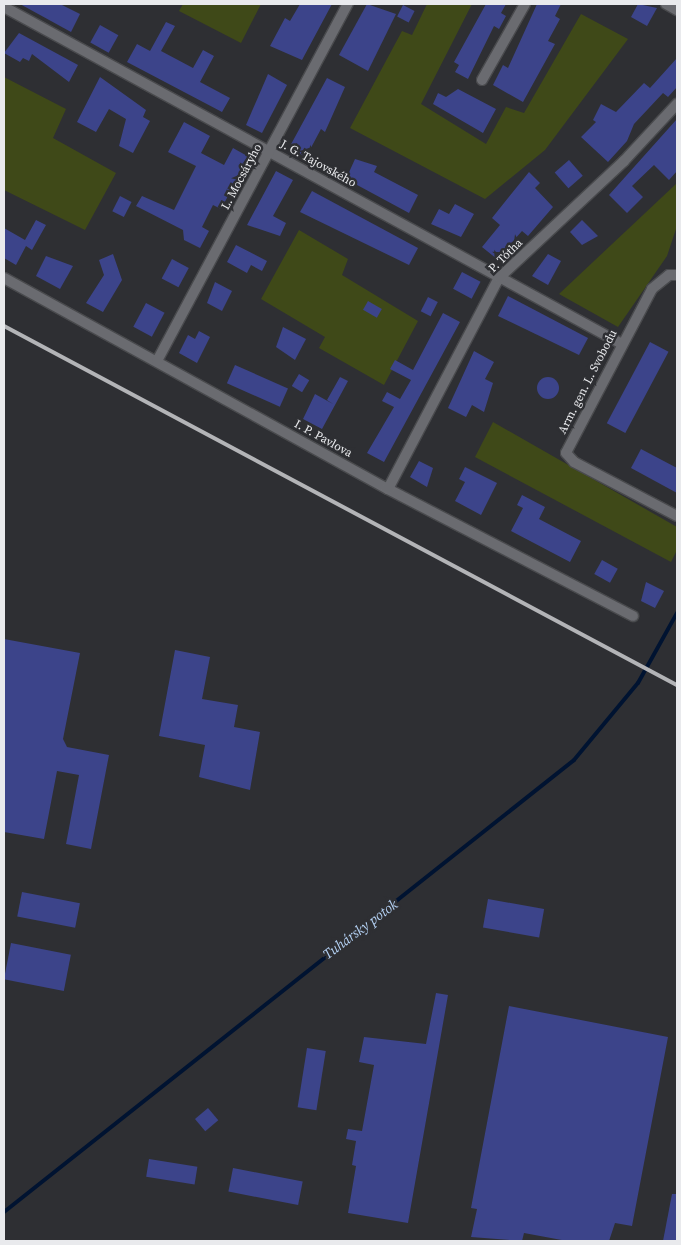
<!DOCTYPE html>
<html>
<head>
<meta charset="utf-8">
<style>
	body { margin:0 }
	#map { position:relative; width:681px; height:1245px; overflow:hidden; background:#2e2f33; font-family:"Source Serif 4",serif }
	div>[style] { position:absolute }
	.green>* { inset:0; background:#3f4918 }
	.stream>* { height:4px; margin:-2px; padding:0 2px; transform-origin:2px; border-radius:2px; background:#001331 }
	.building>* { inset:0; background:#3c448a; transform-origin:0 0 }
	.round { border-radius:50% }
	.roads { filter:drop-shadow(1px 0 #494a4d) drop-shadow(-1px 0 #494a4d) drop-shadow(0 1px #494a4d) drop-shadow(0 -1px #494a4d) }
	.street>* { height:10px; margin:-5px; padding:0 5px; transform-origin:5px; border-radius:5px; background:#6a6b70 }
	.rail>* { height:4px; margin:-2px; padding:0 2px; transform-origin:2px; border-radius:2px; background:#b3b4b7 }
	span { translate:-50% -50%; white-space:nowrap; text-align:center; line-height:1.15; -webkit-text-stroke:5px #2e2f33; paint-order:stroke }
	.street-label { font-size:12px; color:#e9eaed }
	.water-label { font-size:14px; color:#b4d1f4; font-style:italic }
	.frame { position:absolute; inset:0; border:5px solid #e9eaed; pointer-events:none }
</style>
</head>
<body>
<div id="map">
	<div class="green">
		<i style="clip-path:polygon(183px 4px,261px 4px,241px 43px,179px 11px)"></i>
		<i style="clip-path:polygon(427px 4px,472px 4px,421px 104px,486px 144px,506px 107px,524px 113px,581px 14px,628px 39px,545px 150px,485px 199px,350px 128px,402px 31px,412px 35px)"></i>
		<i style="clip-path:polygon(4px 77px,66px 109px,53px 138px,116px 173px,85px 230px,4px 190px)"></i>
		<i style="clip-path:polygon(677px 183px,677px 226px,667px 256px,618px 327px,559px 294px)"></i>
		<i style="clip-path:polygon(299px 230px,348px 259px,342px 275px,418px 321px,384px 385px,319px 348px,325px 337px,261px 299px)"></i>
		<i style="clip-path:polygon(493px 422px,677px 527px,677px 550px,671px 562px,475px 457px)"></i>
	</div>
	<div class="stream">
		<i style="left:4px;top:1212px;width:727px;rotate:-38.41deg"></i>
		<i style="left:574px;top:760px;width:100px;rotate:-50.3deg"></i>
		<i style="left:638px;top:683px;width:80px;rotate:-60.9deg"></i>
	</div>
	<div class="building">
		<i style="clip-path:polygon(20px 4px,60px 4px,80px 14px,71px 32px)"></i>
		<i style="clip-path:polygon(300px 4px,332px 4px,302px 60px,270px 46px,285px 18px,290px 21px)"></i>
		<i style="clip-path:polygon(367px 4px,396px 14px,368px 71px,339px 55px)"></i>
		<i style="clip-path:polygon(486px 4px,506px 4px,501px 13px,506px 16px,499px 29px,494px 26px,468px 79px,455px 72px,459px 65px,454px 62px)"></i>
		<i style="clip-path:polygon(537px 4px,561px 4px,555px 16px,560px 19px,548px 41px,555px 44px,523px 102px,493px 85px,503px 65px,508px 68px)"></i>
		<i style="clip-path:polygon(638px 4px,657px 8px,647px 26px,631px 17px)"></i>
		<i style="left:403px;top:5px;width:13px;height:13px;rotate:27deg"></i>
		<i style="clip-path:polygon(166px 22px,175px 26px,161px 51px,193px 68px,203px 50px,214px 56px,200px 82px,230px 98px,222px 112px,127px 62px,137px 44px,150px 51px)"></i>
		<i style="left:100px;top:25px;width:21px;height:20px;rotate:29deg"></i>
		<i style="clip-path:polygon(19px 33px,78px 65px,69px 82px,32px 54px,29px 61px,23px 58px,20px 62px,4px 53px)"></i>
		<i style="clip-path:polygon(677px 58px,677px 87px,668px 97px,663px 93px,634px 124px,627px 141px,608px 162px,581px 137px,596px 122px,593px 120px,601px 104px,616px 112px,644px 83px,650px 88px)"></i>
		<i style="clip-path:polygon(268px 74px,287px 85px,262px 133px,246px 125px)"></i>
		<i style="clip-path:polygon(100px 77px,146px 110px,143px 117px,150px 121px,133px 153px,119px 146px,126px 119px,109px 109px,96px 132px,77px 122px)"></i>
		<i style="clip-path:polygon(327px 78px,345px 87px,325px 132px,321px 129px,306px 157px,289px 148px)"></i>
		<i style="clip-path:polygon(458px 89px,496px 109px,483px 133px,433px 104px,438px 93px,446px 97px)"></i>
		<i style="clip-path:polygon(677px 119px,677px 171px,669px 180px,654px 165px,632px 186px,643px 197px,627px 213px,609px 195px)"></i>
		<i style="clip-path:polygon(184px 122px,210px 136px,201px 153px,224px 165px,233px 148px,249px 157px,221px 209px,213px 205px,202px 227px,209px 231px,200px 248px,184px 240px,183px 230px,136px 206px,142px 196px,174px 210px,196px 166px,168px 152px)"></i>
		<i style="clip-path:polygon(355px 159px,377px 166px,374px 172px,418px 195px,409px 213px,346px 179px)"></i>
		<i style="left:569px;top:160px;width:21px;height:19px;rotate:49deg"></i>
		<i style="clip-path:polygon(276px 171px,293px 180px,273px 216px,286px 223px,280px 236px,247px 225px)"></i>
		<i style="clip-path:polygon(529px 172px,540px 183px,535px 188px,553px 207px,528px 236px,522px 231px,497px 259px,482px 247px,500px 225px,492px 218px)"></i>
		<i style="clip-path:polygon(312px 191px,418px 248px,409px 265px,300px 212px)"></i>
		<i style="left:120px;top:196px;width:13px;height:17px;rotate:27deg"></i>
		<i style="clip-path:polygon(455px 204px,474px 214px,461px 237px,431px 224px,439px 209px,449px 214px)"></i>
		<i style="clip-path:polygon(36px 220px,46px 225px,32px 250px,26px 246px,16px 265px,4px 258px,4px 228px,25px 240px)"></i>
		<i style="clip-path:polygon(582px 220px,598px 236px,582px 245px,570px 232px)"></i>
		<i style="clip-path:polygon(236px 245px,267px 261px,262px 271px,251px 265px,247px 273px,227px 262px)"></i>
		<i style="clip-path:polygon(113px 254px,122px 280px,103px 312px,86px 303px,104px 275px,99px 260px)"></i>
		<i style="clip-path:polygon(548px 254px,561px 261px,548px 285px,532px 276px)"></i>
		<i style="clip-path:polygon(46px 256px,73px 266px,60px 289px,36px 276px)"></i>
		<i style="left:172px;top:259px;width:19px;height:22px;rotate:28deg"></i>
		<i style="left:462px;top:272px;width:21px;height:19px;rotate:28deg"></i>
		<i style="clip-path:polygon(215px 282px,232px 291px,222px 311px,207px 303px)"></i>
		<i style="clip-path:polygon(508px 296px,588px 338px,579px 355px,498px 316px)"></i>
		<i style="left:428px;top:297px;width:11px;height:16px;rotate:27deg"></i>
		<i style="left:368px;top:301px;width:16px;height:10px;rotate:30deg"></i>
		<i style="left:146px;top:303px;width:21px;height:27px;rotate:28deg"></i>
		<i style="clip-path:polygon(443px 313px,460px 322px,384px 462px,367px 453px,394px 407px,382px 401px,387px 392px,400px 399px,411px 380px,390px 369px,395px 360px,413px 370px)"></i>
		<i style="clip-path:polygon(283px 327px,306px 339px,295px 360px,276px 347px)"></i>
		<i style="clip-path:polygon(199px 331px,210px 337px,197px 363px,179px 353px,188px 335px,195px 339px)"></i>
		<i style="left:650px;top:342px;width:21px;height:92px;rotate:28deg"></i>
		<i style="clip-path:polygon(474px 351px,494px 362px,485px 379px,493px 383px,484px 412px,472px 405px,466px 417px,448px 408px)"></i>
		<i style="left:235px;top:365px;width:58px;height:20px;rotate:24deg"></i>
		<i style="left:299px;top:374px;width:12px;height:14px;rotate:31deg"></i>
		<i class="round" style="left:537px;top:377px;width:22px;height:22px"></i>
		<i style="clip-path:polygon(340px 377px,348px 381px,322px 429px,303px 419px,315px 394px,333px 404px,327px 400px)"></i>
		<i style="clip-path:polygon(641px 449px,677px 468px,677px 493px,631px 468px)"></i>
		<i style="clip-path:polygon(419px 461px,433px 468px,427px 487px,410px 477px)"></i>
		<i style="clip-path:polygon(465px 467px,497px 483px,481px 515px,455px 501px,465px 482px,459px 479px)"></i>
		<i style="clip-path:polygon(522px 495px,545px 507px,539px 519px,581px 541px,570px 562px,511px 531px,523px 508px,517px 505px)"></i>
		<i style="left:602px;top:560px;width:18px;height:16px;rotate:29deg"></i>
		<i style="clip-path:polygon(646px 582px,664px 591px,655px 608px,641px 601px)"></i>
		<i style="clip-path:polygon(4px 639px,80px 653px,63px 739px,67px 747px,109px 755px,91px 849px,66px 844px,79px 775px,57px 771px,44px 839px,4px 832px)"></i>
		<i style="clip-path:polygon(175px 650px,210px 657px,202px 699px,238px 705px,234px 727px,260px 732px,250px 790px,199px 777px,205px 745px,159px 736px)"></i>
		<i style="left:22px;top:892px;width:59px;height:25px;rotate:11deg"></i>
		<i style="left:488px;top:899px;width:57px;height:29px;rotate:10deg"></i>
		<i style="left:11px;top:943px;width:61px;height:37px;rotate:11deg"></i>
		<i style="clip-path:polygon(436px 993px,448px 995px,408px 1223px,348px 1213px,356px 1166px,352px 1165px,356px 1141px,346px 1139px,348px 1129px,362px 1131px,374px 1065px,359px 1062px,364px 1037px,426px 1044px)"></i>
		<i style="clip-path:polygon(509px 1006px,668px 1037px,632px 1226px,615px 1223px,609px 1241px,567px 1241px,524px 1233px,522px 1241px,471px 1237px,477px 1209px,471px 1208px)"></i>
		<i style="left:307px;top:1048px;width:19px;height:60px;rotate:9deg"></i>
		<i style="left:208px;top:1108px;width:16px;height:17px;rotate:50deg"></i>
		<i style="left:149px;top:1159px;width:49px;height:18px;rotate:9deg"></i>
		<i style="left:233px;top:1168px;width:71px;height:24px;rotate:11deg"></i>
		<i style="clip-path:polygon(672px 1194px,677px 1194px,677px 1241px,663px 1241px)"></i>
	</div>
	<div class="roads">
		<div class="street">
			<i style="left:666px;top:4px;width:13px;rotate:29deg"></i>
			<i style="left:4px;top:7px;width:702px;rotate:28.61deg"></i>
			<i style="left:482px;top:80px;width:87px;rotate:-60.5deg"></i>
			<i style="left:677px;top:275px;width:8px;rotate:180deg"></i>
			<i style="left:669px;top:275px;width:22px;rotate:141deg"></i>
			<i style="left:652px;top:289px;width:185px;rotate:117.7deg"></i>
			<i style="left:566px;top:453px;width:12px;rotate:48deg"></i>
			<i style="left:574px;top:462px;width:116px;rotate:27.7deg"></i>
			<i style="left:4px;top:278px;width:438px;rotate:28.8deg"></i>
			<i style="left:388px;top:489px;width:276px;rotate:27.4deg"></i>
			<i style="left:157px;top:361px;width:405px;rotate:-61.9deg"></i>
			<i style="left:388px;top:489px;width:238px;rotate:-62.3deg"></i>
			<i style="left:499px;top:278px;width:171px;rotate:-43.1deg"></i>
			<i style="left:624px;top:161px;width:78px;rotate:-47.1deg"></i>
		</div>
	</div>
	<div class="rail">
		<i style="left:4px;top:326px;width:763px;rotate:28.08deg"></i>
	</div>
	<div class="street-label">
		<span style="left:318px;top:164px;rotate:29deg">J. G. Tajovského</span>
		<span style="left:242px;top:177px;rotate:-62deg">L. Mocsáryho</span>
		<span style="left:506px;top:256px;rotate:-45deg">P. Tótha</span>
		<span style="left:588px;top:382px;rotate:-63deg">Arm. gen. L. Svobodu</span>
		<span style="left:323px;top:439px;rotate:29deg">I. P. Pavlova</span>
	</div>
	<div class="water-label">
		<span style="left:360px;top:929px;rotate:-37deg">Tuhársky potok</span>
	</div>
	<div class="frame"></div>
</div>
</body>
</html>
